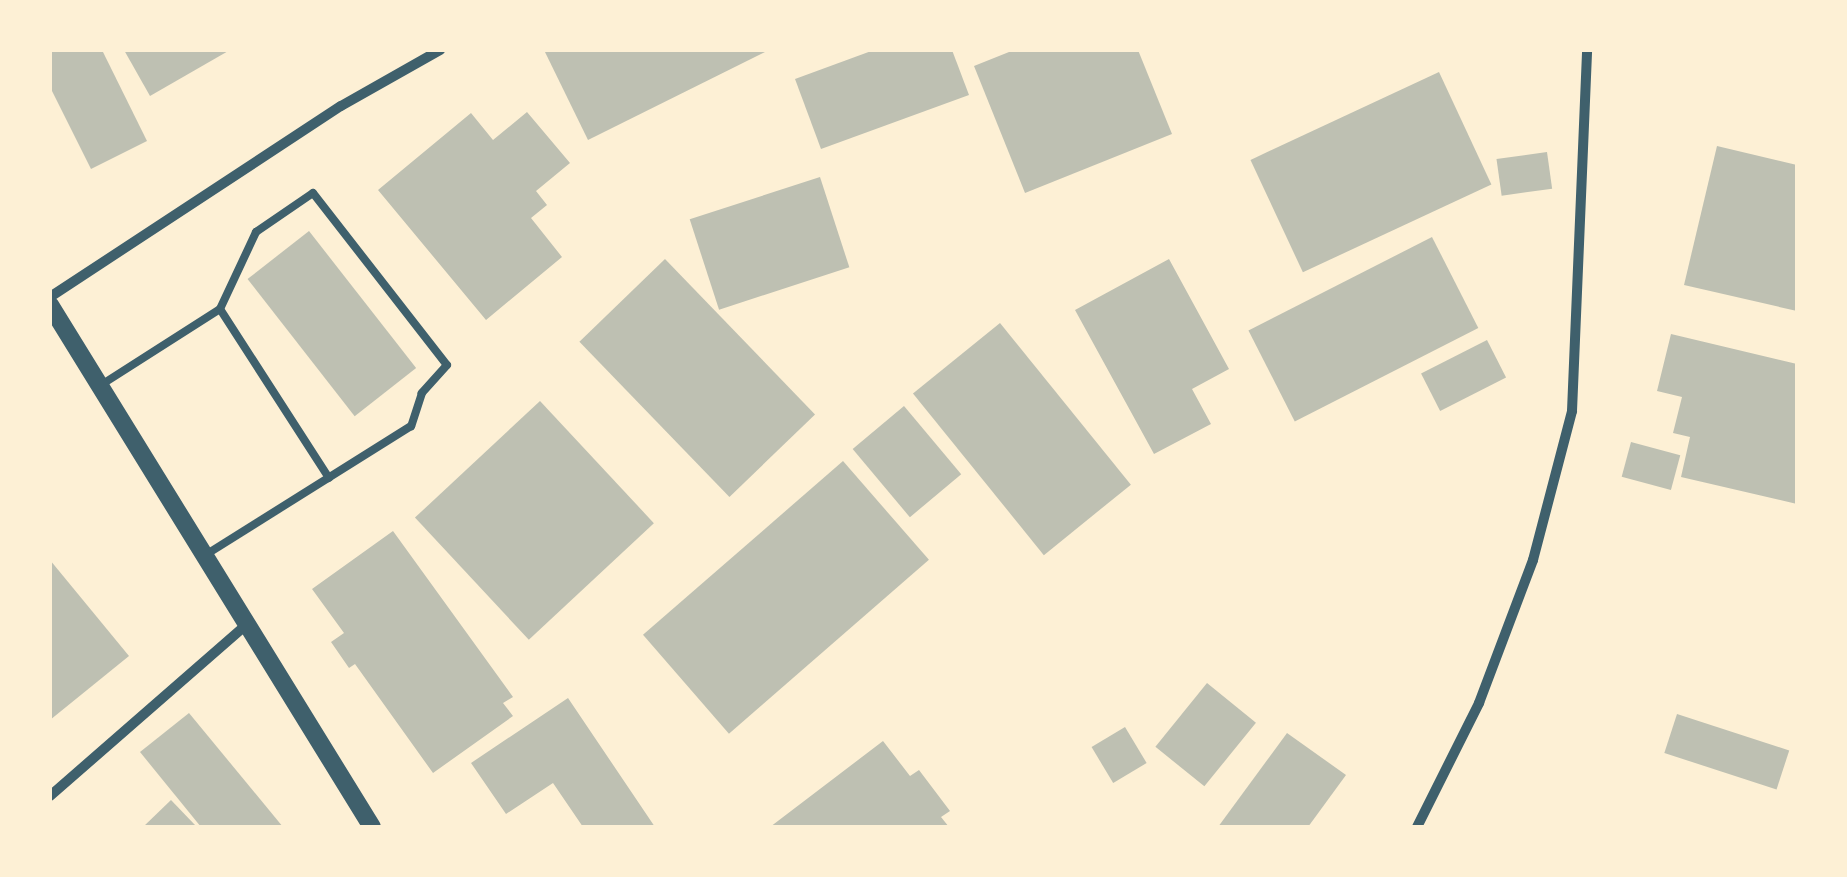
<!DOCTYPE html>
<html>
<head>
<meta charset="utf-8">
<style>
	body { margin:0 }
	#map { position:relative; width:1847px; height:877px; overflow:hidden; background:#fdf0d5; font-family:"Libre Baskerville",serif }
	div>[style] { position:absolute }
	.building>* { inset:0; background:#bec0b2; transform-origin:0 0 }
	.service>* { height:8px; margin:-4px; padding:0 4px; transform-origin:4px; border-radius:4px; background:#3f606c }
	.minor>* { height:10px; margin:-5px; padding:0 5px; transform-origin:5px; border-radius:5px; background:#3f606c }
	.tertiary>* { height:18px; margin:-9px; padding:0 9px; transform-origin:9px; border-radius:9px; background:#3f606c }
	span { translate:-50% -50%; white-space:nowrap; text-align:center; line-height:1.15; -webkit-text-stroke:9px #fdf0d5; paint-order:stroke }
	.frame { position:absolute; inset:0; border:52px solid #fdf0d5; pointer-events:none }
</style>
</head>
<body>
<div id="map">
	<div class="building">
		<i style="clip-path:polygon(50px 50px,102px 50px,147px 141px,91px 169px,50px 87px)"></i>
		<i style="clip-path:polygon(124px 50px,230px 50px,150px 96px)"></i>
		<i style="clip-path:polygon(544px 50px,769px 50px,588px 140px)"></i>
		<i style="clip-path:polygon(874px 50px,952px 50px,969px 95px,821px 149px,795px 79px)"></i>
		<i style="clip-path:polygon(1014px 50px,1138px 50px,1172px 134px,1025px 193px,974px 66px)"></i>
		<i style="left:1439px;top:72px;width:124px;height:208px;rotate:65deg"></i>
		<i style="clip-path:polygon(527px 112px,570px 163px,536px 191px,547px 205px,531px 218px,562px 257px,486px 320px,378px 190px,471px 113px,493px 140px)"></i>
		<i style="clip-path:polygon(1717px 146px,1797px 165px,1797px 311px,1684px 285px)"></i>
		<i style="left:1547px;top:152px;width:37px;height:51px;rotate:82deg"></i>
		<i style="left:820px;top:177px;width:95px;height:137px;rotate:72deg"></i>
		<i style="left:309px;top:231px;width:174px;height:78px;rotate:52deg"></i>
		<i style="left:1432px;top:237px;width:102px;height:206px;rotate:63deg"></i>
		<i style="left:665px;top:259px;width:216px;height:119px;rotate:46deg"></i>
		<i style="clip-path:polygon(1169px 259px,1229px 369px,1192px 389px,1211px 424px,1154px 454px,1075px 310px)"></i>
		<i style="left:1000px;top:323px;width:208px;height:112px;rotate:51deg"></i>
		<i style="clip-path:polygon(1671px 334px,1797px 364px,1797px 504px,1681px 477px,1690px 437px,1673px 433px,1682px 397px,1657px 391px)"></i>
		<i style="left:1487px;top:340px;width:42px;height:74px;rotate:63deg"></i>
		<i style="left:540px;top:401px;width:167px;height:171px;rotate:47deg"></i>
		<i style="left:904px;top:406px;width:89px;height:67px;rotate:50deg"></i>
		<i style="left:1631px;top:442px;width:51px;height:36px;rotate:15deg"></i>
		<i style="left:843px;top:461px;width:131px;height:265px;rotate:49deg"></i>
		<i style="clip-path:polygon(393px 531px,513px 697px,503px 703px,513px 716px,433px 773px,355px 664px,349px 668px,331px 642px,344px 633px,312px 589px)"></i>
		<i style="clip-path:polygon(50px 560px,129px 656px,50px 720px)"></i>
		<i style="left:1207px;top:683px;width:63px;height:82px;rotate:39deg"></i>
		<i style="clip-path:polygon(568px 698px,655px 827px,583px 827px,553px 783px,506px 814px,471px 763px)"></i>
		<i style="clip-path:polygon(189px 713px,283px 827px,201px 827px,140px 752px)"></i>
		<i style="left:1677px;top:714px;width:118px;height:41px;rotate:18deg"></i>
		<i style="left:1125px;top:727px;width:42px;height:39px;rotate:59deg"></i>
		<i style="clip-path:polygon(1287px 733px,1346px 775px,1308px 827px,1218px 827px)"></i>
		<i style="clip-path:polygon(883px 741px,910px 776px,919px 770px,950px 811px,941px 817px,949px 827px,770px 827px)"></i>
		<i style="clip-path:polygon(171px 800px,195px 825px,143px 827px)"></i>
	</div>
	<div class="service">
		<i style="left:220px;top:309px;width:201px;rotate:57.2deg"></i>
		<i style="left:101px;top:385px;width:141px;rotate:-32.6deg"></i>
		<i style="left:220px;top:309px;width:85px;rotate:-64.9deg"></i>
		<i style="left:256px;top:232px;width:69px;rotate:-34.4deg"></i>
		<i style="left:313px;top:193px;width:218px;rotate:52.1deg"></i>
		<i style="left:447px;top:365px;width:38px;rotate:132deg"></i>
		<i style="left:422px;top:393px;width:35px;rotate:108deg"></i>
		<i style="left:411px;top:426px;width:243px;rotate:147.9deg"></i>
	</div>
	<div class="minor">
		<i style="left:50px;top:297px;width:348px;rotate:-33.3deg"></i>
		<i style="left:341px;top:106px;width:114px;rotate:-29.5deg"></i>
		<i style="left:50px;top:796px;width:262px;rotate:-41.1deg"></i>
		<i style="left:1417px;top:827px;width:139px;rotate:-63.4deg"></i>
		<i style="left:1479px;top:703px;width:153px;rotate:-69.3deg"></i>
		<i style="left:1533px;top:560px;width:154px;rotate:-75.3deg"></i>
		<i style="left:1572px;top:411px;width:361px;rotate:-87.6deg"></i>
	</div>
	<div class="tertiary">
		<i style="left:50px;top:305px;width:613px;rotate:58.33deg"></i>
	</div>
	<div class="frame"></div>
</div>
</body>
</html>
